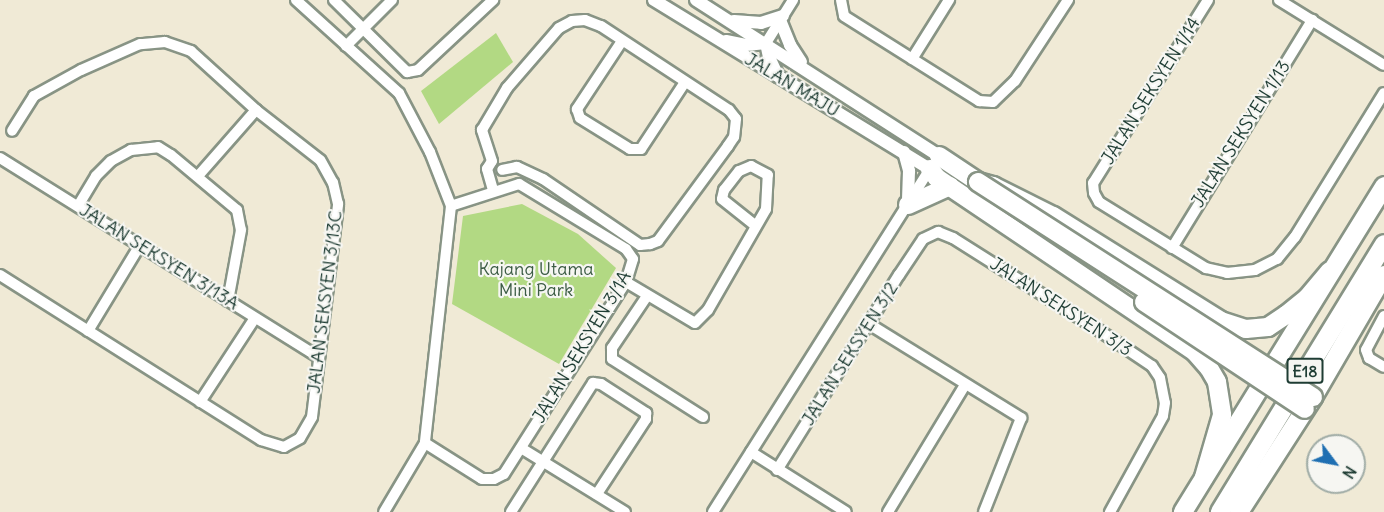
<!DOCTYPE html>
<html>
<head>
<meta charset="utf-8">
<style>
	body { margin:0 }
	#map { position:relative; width:1384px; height:512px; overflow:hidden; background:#f0ead6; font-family:Delius,sans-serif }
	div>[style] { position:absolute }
	.green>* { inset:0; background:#b2d983 }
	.roads { filter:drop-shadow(2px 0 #889485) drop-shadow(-2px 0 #889485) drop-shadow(0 2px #889485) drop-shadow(0 -2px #889485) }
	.minor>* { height:10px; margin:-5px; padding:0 5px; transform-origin:5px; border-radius:5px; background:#fff }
	.tertiary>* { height:12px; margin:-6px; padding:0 6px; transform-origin:6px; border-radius:6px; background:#fff }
	.motorway>* { height:18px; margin:-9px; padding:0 9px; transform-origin:9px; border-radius:9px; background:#fff }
	.bridges { filter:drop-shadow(2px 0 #889485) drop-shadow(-2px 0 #889485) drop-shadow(0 2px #889485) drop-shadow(0 -2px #889485) }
	.motorway-bridge>* { height:18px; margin:-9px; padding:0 9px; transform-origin:9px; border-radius:9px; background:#fff }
	span { translate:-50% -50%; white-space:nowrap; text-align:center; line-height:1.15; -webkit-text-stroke:4.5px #f6f6f2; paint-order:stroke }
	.shield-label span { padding:2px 4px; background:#f6f6f2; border:2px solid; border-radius:4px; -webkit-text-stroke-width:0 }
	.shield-label { font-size:16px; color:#1f3d34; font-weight:700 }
	.street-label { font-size:18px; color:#1f3d34 }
	.park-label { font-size:18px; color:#3c5c44 }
	.north { position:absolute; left:1306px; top:434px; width:60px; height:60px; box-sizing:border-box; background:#f6f6f2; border:2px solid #a0aca6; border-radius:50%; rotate:122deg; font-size:16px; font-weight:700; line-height:24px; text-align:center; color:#1f3d34 }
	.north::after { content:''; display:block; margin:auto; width:21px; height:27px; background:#1f6fb2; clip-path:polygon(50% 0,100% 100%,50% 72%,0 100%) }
</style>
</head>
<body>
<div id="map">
	<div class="green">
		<i style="clip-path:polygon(496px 33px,513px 62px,439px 124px,421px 91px)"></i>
		<i style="clip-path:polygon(522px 204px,578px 234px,616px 268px,559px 364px,452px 304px,463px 216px)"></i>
	</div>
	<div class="roads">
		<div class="minor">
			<i style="left:296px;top:0;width:139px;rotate:42.1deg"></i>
			<i style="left:399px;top:93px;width:67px;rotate:62.3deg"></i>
			<i style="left:430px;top:152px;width:58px;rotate:68.7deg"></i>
			<i style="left:451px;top:206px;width:238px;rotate:96.3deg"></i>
			<i style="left:425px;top:443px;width:80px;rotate:120.7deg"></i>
			<i style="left:334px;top:0;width:103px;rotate:44.6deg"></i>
			<i style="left:407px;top:72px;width:11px;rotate:-10deg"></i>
			<i style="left:418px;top:70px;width:103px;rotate:-43deg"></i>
			<i style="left:841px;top:0;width:16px;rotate:79deg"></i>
			<i style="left:844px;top:16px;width:160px;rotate:32.2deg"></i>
			<i style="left:979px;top:101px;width:14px;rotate:4deg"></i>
			<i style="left:993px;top:102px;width:30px;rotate:-44deg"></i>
			<i style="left:1015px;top:81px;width:97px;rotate:-56.8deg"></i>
			<i style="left:1208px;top:0;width:216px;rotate:122.1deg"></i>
			<i style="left:1093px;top:183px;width:10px;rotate:84deg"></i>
			<i style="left:1094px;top:193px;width:10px;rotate:61deg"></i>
			<i style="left:1099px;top:202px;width:126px;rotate:31.7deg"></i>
			<i style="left:1206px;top:268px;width:22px;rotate:13deg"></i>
			<i style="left:1227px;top:273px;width:28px;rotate:-6deg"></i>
			<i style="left:1255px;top:270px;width:25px;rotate:-27deg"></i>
			<i style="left:1277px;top:259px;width:28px;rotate:-51deg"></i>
			<i style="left:1295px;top:237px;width:169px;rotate:-58.3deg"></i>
			<i style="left:1279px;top:0;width:123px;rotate:31.8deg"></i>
			<i style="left:622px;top:41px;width:82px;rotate:123.5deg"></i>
			<i style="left:577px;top:109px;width:9px;rotate:72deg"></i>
			<i style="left:580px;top:118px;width:59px;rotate:31.8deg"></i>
			<i style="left:630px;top:149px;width:11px"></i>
			<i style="left:641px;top:149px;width:80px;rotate:-56.7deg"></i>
			<i style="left:766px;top:43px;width:51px;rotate:-57.9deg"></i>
			<i style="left:346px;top:46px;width:65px;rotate:-45deg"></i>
			<i style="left:912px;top:59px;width:70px;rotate:-57.9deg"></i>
			<i style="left:0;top:158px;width:375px;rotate:32deg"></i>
			<i style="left:198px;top:176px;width:88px;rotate:-48.7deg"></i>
			<i style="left:493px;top:190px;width:22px;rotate:-106deg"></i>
			<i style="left:487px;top:169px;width:9px;rotate:-58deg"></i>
			<i style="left:492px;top:161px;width:33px;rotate:-108deg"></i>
			<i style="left:482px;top:130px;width:49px;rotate:-59.2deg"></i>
			<i style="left:507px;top:88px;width:79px;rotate:-49.1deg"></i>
			<i style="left:559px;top:28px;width:15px;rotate:-28deg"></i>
			<i style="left:572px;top:21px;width:13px;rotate:-4deg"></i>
			<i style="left:585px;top:20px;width:17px;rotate:21deg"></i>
			<i style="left:601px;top:26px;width:153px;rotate:33.3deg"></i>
			<i style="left:729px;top:110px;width:11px;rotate:52deg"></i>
			<i style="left:736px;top:119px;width:18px;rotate:96deg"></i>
			<i style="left:734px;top:137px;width:11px;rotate:124deg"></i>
			<i style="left:728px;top:146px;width:118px;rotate:126.4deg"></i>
			<i style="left:658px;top:241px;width:9px;rotate:159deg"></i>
			<i style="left:650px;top:244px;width:10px;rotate:174deg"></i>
			<i style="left:640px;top:245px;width:117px;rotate:-145.8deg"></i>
			<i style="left:543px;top:179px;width:29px;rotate:-155deg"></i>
			<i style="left:517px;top:167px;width:15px;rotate:169deg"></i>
			<i style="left:78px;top:206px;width:35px;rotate:-59deg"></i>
			<i style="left:96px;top:176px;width:21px;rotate:-45deg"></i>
			<i style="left:111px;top:161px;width:23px;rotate:-29deg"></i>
			<i style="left:131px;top:150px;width:27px;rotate:-6deg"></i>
			<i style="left:158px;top:147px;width:15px;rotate:32deg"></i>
			<i style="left:171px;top:155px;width:86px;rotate:39.8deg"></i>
			<i style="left:237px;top:210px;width:20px;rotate:79deg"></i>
			<i style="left:241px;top:230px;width:72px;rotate:100.4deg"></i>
			<i style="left:1172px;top:248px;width:268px;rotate:-58.4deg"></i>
			<i style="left:0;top:275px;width:309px;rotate:32.3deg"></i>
			<i style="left:261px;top:440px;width:24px;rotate:17deg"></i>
			<i style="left:284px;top:447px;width:18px;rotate:-29deg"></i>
			<i style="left:300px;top:438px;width:24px;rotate:-60deg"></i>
			<i style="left:312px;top:417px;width:215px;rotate:-83deg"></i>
			<i style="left:338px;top:204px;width:22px;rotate:-103deg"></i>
			<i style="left:333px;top:183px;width:26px;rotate:-119deg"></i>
			<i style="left:320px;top:160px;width:81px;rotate:-142deg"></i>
			<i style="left:256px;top:110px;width:88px;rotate:-137.8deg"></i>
			<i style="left:191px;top:51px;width:28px;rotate:-161deg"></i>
			<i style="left:165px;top:42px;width:25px;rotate:175deg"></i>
			<i style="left:140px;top:44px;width:64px;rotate:156.2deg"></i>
			<i style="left:81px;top:70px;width:54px;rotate:151deg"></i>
			<i style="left:34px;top:96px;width:41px;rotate:122.2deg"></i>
			<i style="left:626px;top:282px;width:80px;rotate:30.7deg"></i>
			<i style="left:695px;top:323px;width:18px;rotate:-45deg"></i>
			<i style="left:708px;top:310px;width:116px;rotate:-60.1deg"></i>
			<i style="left:766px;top:209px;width:34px;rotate:-87deg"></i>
			<i style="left:768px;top:175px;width:19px;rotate:-152deg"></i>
			<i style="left:751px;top:166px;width:13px;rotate:157deg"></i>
			<i style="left:739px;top:171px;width:24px;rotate:128deg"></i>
			<i style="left:724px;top:190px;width:9px;rotate:103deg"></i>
			<i style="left:722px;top:199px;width:43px;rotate:38.5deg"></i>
			<i style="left:647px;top:296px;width:63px;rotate:123.9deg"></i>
			<i style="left:612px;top:348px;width:11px;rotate:90deg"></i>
			<i style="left:612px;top:359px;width:108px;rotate:32.5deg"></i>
			<i style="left:1384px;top:316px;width:38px;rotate:118deg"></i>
			<i style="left:1366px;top:350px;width:9px;rotate:69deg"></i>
			<i style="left:1369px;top:358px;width:17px;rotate:31deg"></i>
			<i style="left:869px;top:324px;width:179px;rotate:31.7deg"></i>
			<i style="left:1021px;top:418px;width:101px;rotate:111.5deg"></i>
			<i style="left:88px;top:331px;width:100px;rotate:-58.8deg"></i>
			<i style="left:200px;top:402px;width:100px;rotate:-56.8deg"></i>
			<i style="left:425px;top:443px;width:67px;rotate:32.3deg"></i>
			<i style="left:482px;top:479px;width:12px"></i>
			<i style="left:494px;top:479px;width:11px;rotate:-27deg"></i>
			<i style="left:504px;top:474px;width:227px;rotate:-57.6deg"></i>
			<i style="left:626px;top:282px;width:24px;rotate:-73deg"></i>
			<i style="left:633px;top:259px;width:12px;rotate:-125deg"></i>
			<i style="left:626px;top:249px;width:125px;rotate:-148.7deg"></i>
			<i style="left:519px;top:184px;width:71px;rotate:162.1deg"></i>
			<i style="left:521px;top:448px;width:122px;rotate:31.6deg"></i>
			<i style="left:751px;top:452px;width:112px;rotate:32.3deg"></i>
			<i style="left:777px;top:470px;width:230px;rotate:-58deg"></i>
			<i style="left:899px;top:275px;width:43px;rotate:-56.3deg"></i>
			<i style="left:923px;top:239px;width:17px;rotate:-25deg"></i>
			<i style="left:938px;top:232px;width:16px;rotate:22deg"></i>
			<i style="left:953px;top:238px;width:167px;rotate:32.3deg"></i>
			<i style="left:1094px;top:327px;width:70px;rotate:33.9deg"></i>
			<i style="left:1152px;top:366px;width:14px;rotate:56deg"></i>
			<i style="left:1160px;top:378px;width:25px;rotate:79deg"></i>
			<i style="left:1165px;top:403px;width:13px;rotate:99deg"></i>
			<i style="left:1163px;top:416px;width:110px;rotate:118.9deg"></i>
			<i style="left:511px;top:512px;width:153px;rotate:-57.6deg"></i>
			<i style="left:593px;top:383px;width:8px;rotate:7deg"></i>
			<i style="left:601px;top:384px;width:54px;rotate:32.8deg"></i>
			<i style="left:646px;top:413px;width:6px;rotate:90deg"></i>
			<i style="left:646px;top:419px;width:90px;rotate:123.2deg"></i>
			<i style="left:713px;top:512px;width:408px;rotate:-57.7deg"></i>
			<i style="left:888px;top:512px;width:149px;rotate:-58.8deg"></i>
		</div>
		<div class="tertiary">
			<i style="left:654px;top:0;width:324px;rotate:31.5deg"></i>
			<i style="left:696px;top:0;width:289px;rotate:32.7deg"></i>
			<i style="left:780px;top:20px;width:27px;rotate:68deg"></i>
			<i style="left:790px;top:45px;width:20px;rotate:57deg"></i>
			<i style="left:734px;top:21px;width:27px;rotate:4deg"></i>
			<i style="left:761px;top:23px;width:23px;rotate:-18deg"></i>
			<i style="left:726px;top:41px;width:20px;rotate:11deg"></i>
			<i style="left:746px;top:45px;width:20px;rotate:-6deg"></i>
			<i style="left:766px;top:43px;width:14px;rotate:78deg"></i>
			<i style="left:769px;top:57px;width:21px;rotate:65deg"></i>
			<i style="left:904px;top:152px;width:20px;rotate:75deg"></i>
			<i style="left:909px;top:171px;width:34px;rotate:92deg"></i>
		</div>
		<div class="motorway">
			<i style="left:939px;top:156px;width:47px;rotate:33.7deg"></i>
			<i style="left:978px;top:182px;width:16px;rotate:15deg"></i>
			<i style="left:993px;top:186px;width:67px;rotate:26.6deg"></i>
			<i style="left:1053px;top:216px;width:198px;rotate:32deg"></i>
			<i style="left:1221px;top:321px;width:26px;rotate:18deg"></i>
			<i style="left:1246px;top:329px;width:22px;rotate:-5deg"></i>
			<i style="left:1268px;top:327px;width:22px;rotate:-34deg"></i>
			<i style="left:1286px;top:315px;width:27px;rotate:-39deg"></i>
			<i style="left:1307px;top:298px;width:35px;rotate:-50deg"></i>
			<i style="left:930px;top:169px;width:11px;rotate:52deg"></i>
			<i style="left:937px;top:178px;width:311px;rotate:34deg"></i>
			<i style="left:1195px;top:352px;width:21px;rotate:49deg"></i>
			<i style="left:1209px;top:368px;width:16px;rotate:60deg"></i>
			<i style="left:1217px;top:382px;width:33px;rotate:81deg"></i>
			<i style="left:1222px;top:415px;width:65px;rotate:106.2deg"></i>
			<i style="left:908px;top:205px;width:46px;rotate:-24.3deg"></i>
			<i style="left:1183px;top:512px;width:383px;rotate:-58.3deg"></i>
			<i style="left:1220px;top:512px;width:314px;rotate:-58.5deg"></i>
			<i style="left:1239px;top:512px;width:137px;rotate:-57.2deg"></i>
			<i style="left:1313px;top:397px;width:141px;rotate:-59.8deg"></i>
		</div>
	</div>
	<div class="bridges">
		<div class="motorway-bridge">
			<i style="left:978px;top:182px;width:398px;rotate:32.7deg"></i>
			<i style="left:1144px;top:302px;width:193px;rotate:33.6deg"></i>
		</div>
	</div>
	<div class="shield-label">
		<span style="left:1305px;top:371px">E18</span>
	</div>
	<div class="street-label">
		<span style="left:792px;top:85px;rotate:31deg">JALAN MAJU</span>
		<span style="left:1151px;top:91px;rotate:-58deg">JALAN SEKSYEN 1/14</span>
		<span style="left:1241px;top:134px;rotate:-58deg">JALAN SEKSYEN 1/13</span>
		<span style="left:159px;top:257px;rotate:32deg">JALAN SEKSYEN 3/13A</span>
		<span style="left:325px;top:302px;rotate:-83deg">JALAN SEKSYEN 3/13C</span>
		<span style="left:1061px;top:307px;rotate:33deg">JALAN SEKSYEN 3/3</span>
		<span style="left:582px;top:347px;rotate:-59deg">JALAN SEKSYEN 3/1A</span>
		<span style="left:850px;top:354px;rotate:-58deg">JALAN SEKSYEN 3/2</span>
	</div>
	<div class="park-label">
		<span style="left:536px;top:280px">Kajang Utama<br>Mini Park</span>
	</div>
	<div class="north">N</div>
</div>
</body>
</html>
